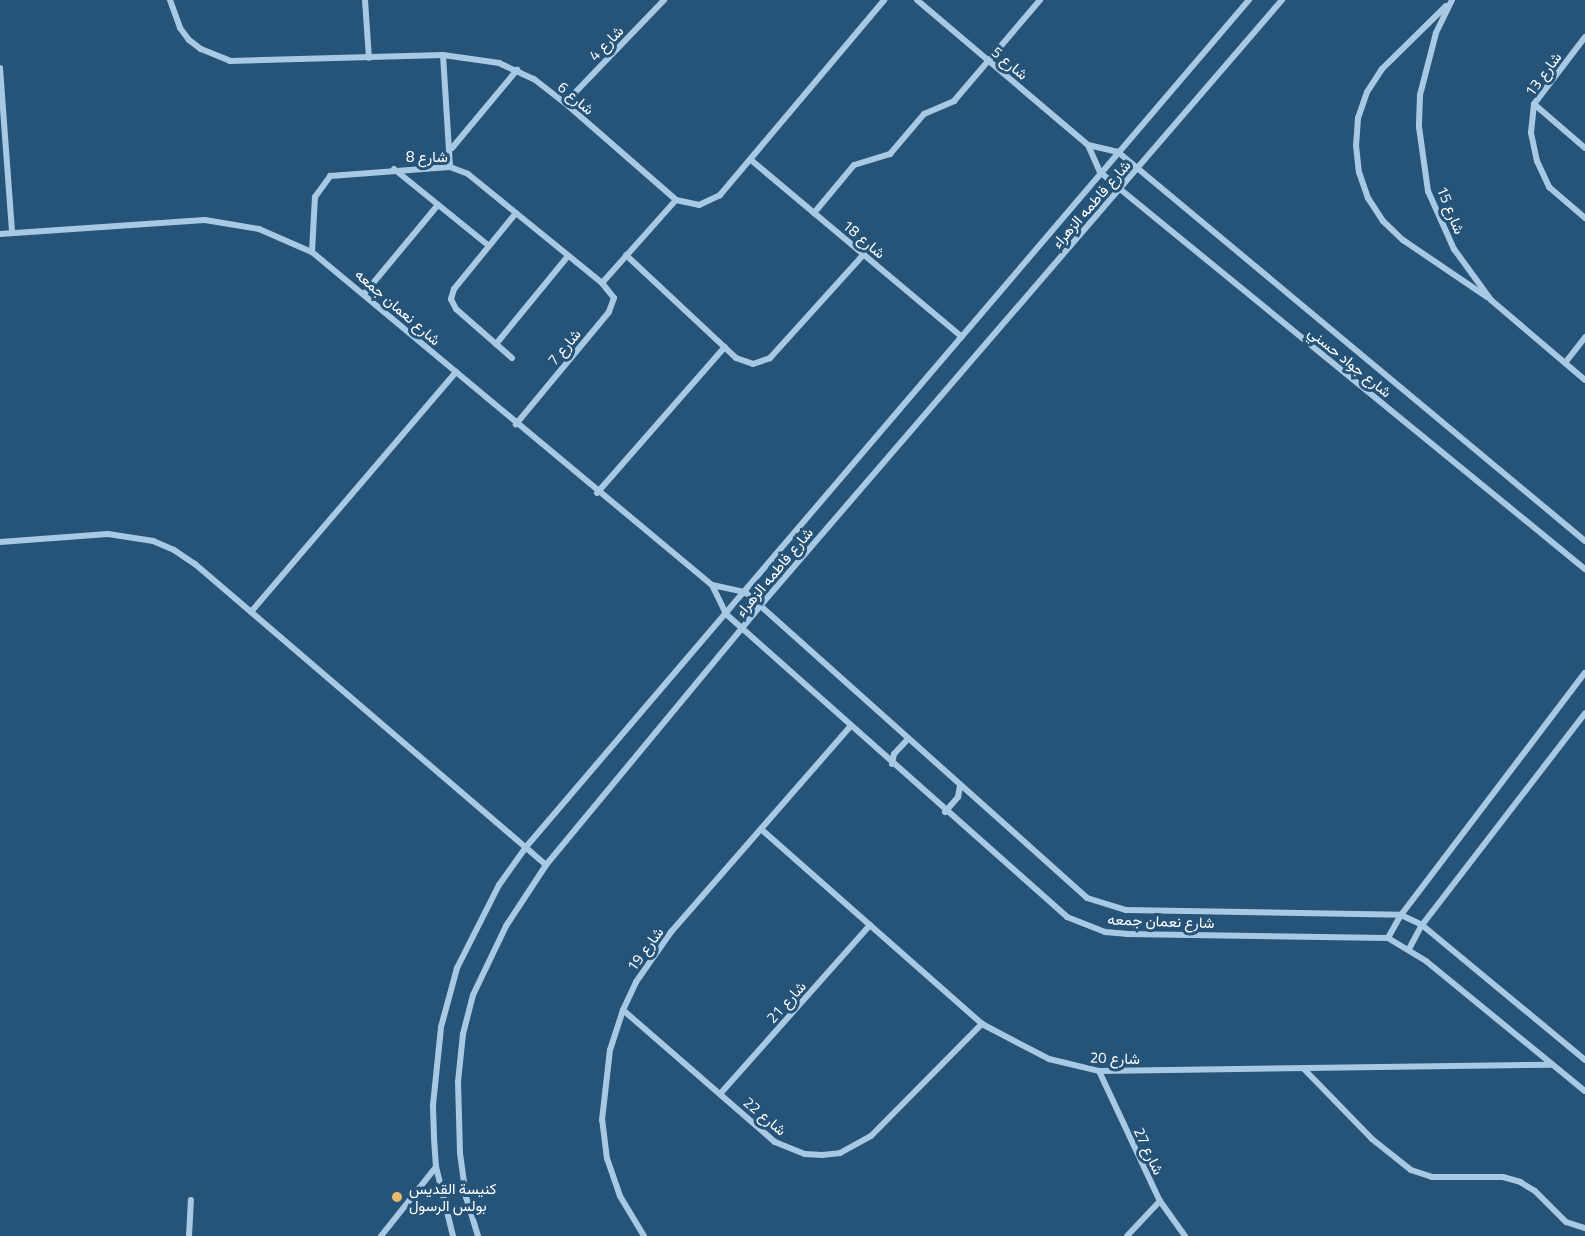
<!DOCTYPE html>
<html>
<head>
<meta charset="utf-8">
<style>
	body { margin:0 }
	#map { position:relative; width:1585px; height:1236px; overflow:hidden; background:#265378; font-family:"Titillium Web",Vazirmatn,sans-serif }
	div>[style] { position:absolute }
	.street>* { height:6px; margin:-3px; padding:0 3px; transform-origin:3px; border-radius:3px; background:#a8c9e3 }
	.dots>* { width:16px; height:16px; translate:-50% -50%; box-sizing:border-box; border:3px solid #265378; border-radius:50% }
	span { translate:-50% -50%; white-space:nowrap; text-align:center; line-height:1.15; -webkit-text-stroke:6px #265378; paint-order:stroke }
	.street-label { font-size:15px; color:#fff }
	.poi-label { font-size:15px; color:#fff }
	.left { translate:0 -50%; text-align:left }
</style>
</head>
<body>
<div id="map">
	<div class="street">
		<i style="left:170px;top:0;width:30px;rotate:70deg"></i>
		<i style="left:180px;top:28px;width:15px;rotate:53deg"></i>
		<i style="left:189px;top:40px;width:15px;rotate:37deg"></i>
		<i style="left:201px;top:49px;width:31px;rotate:22deg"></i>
		<i style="left:230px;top:61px;width:213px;rotate:-1.6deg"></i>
		<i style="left:443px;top:55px;width:57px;rotate:8.1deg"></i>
		<i style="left:499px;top:63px;width:38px;rotate:25deg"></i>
		<i style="left:534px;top:79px;width:39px;rotate:38deg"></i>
		<i style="left:565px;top:103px;width:147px;rotate:41.1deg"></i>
		<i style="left:676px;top:200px;width:24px;rotate:12deg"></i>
		<i style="left:699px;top:205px;width:23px;rotate:-25deg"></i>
		<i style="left:720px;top:195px;width:255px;rotate:-49.9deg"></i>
		<i style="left:365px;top:0;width:58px;rotate:86.1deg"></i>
		<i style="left:917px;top:0;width:224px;rotate:40.3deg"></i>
		<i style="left:1088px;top:145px;width:30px;rotate:66deg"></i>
		<i style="left:1100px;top:172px;width:26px;rotate:40deg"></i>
		<i style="left:1120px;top:189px;width:601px;rotate:39.26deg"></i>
		<i style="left:1452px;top:0;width:37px;rotate:116deg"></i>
		<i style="left:1436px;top:33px;width:64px;rotate:104.5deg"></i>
		<i style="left:1420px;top:95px;width:32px;rotate:92deg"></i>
		<i style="left:1419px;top:127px;width:65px;rotate:82deg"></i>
		<i style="left:1428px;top:191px;width:64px;rotate:65.9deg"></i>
		<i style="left:1454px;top:249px;width:63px;rotate:54deg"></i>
		<i style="left:1491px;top:300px;width:123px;rotate:40.4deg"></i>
		<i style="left:1446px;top:6px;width:90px;rotate:135.5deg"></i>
		<i style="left:1382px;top:69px;width:27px;rotate:123deg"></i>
		<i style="left:1367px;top:92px;width:28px;rotate:109deg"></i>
		<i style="left:1358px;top:118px;width:27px;rotate:94deg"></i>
		<i style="left:1356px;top:145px;width:27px;rotate:84deg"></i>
		<i style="left:1359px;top:172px;width:28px;rotate:71deg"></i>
		<i style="left:1368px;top:198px;width:27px;rotate:57deg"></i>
		<i style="left:1383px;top:221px;width:28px;rotate:44deg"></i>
		<i style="left:1403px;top:240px;width:102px;rotate:34.2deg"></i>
		<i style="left:1585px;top:37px;width:84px;rotate:127.3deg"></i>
		<i style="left:1534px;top:104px;width:29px;rotate:96deg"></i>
		<i style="left:1531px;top:133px;width:29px;rotate:78deg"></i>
		<i style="left:1537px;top:161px;width:29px;rotate:65deg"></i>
		<i style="left:1549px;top:187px;width:48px;rotate:40.7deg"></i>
		<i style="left:443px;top:55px;width:112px;rotate:86.4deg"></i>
		<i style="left:0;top:68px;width:165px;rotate:85.8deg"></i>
		<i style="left:565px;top:103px;width:143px;rotate:-46.1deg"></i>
		<i style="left:1534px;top:104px;width:67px;rotate:40.8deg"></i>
		<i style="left:1088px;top:145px;width:31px;rotate:13deg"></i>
		<i style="left:1118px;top:152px;width:608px;rotate:39.79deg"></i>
		<i style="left:452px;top:148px;width:102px;rotate:-50.2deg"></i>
		<i style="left:751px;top:160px;width:275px;rotate:40deg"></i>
		<i style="left:394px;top:169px;width:122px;rotate:39deg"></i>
		<i style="left:814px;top:213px;width:62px;rotate:-50.2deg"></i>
		<i style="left:854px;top:165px;width:38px;rotate:-17deg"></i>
		<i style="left:890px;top:154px;width:52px;rotate:-49.6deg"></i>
		<i style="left:924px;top:114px;width:33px;rotate:-23deg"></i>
		<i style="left:954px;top:101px;width:133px;rotate:-49.6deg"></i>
		<i style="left:0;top:234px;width:205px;rotate:-3.9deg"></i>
		<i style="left:205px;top:220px;width:55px;rotate:9.5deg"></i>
		<i style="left:259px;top:229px;width:58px;rotate:23.5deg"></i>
		<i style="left:312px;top:252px;width:520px;rotate:39.78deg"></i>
		<i style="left:712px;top:585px;width:32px;rotate:64deg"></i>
		<i style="left:726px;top:614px;width:456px;rotate:41.6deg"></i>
		<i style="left:1067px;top:917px;width:41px;rotate:21.5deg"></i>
		<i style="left:1105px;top:932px;width:21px;rotate:5deg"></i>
		<i style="left:1126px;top:934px;width:262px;rotate:0.9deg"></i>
		<i style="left:1388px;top:938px;width:44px;rotate:31.2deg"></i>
		<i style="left:1426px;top:961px;width:205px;rotate:39.3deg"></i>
		<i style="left:312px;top:252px;width:55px;rotate:-86.9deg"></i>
		<i style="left:315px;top:197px;width:26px;rotate:-54deg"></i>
		<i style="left:330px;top:176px;width:120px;rotate:-4.3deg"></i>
		<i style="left:450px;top:167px;width:19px;rotate:21deg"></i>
		<i style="left:468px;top:174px;width:173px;rotate:39.1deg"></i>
		<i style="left:602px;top:283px;width:19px;rotate:51deg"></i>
		<i style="left:614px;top:298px;width:15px;rotate:110deg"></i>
		<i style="left:609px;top:312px;width:146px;rotate:129.7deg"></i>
		<i style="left:626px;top:255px;width:151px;rotate:43.1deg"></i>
		<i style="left:736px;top:358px;width:18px;rotate:19deg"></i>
		<i style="left:753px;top:364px;width:18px;rotate:-19deg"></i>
		<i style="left:770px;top:358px;width:140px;rotate:-47.9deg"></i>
		<i style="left:602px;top:283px;width:111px;rotate:-48.3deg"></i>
		<i style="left:364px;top:294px;width:116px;rotate:-50.3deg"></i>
		<i style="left:496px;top:344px;width:114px;rotate:-50.7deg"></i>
		<i style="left:512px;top:358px;width:74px;rotate:-138.8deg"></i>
		<i style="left:456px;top:309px;width:11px;rotate:-117deg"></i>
		<i style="left:451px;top:299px;width:10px;rotate:-73deg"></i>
		<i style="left:454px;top:289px;width:98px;rotate:-50.8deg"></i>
		<i style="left:1565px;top:363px;width:33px;rotate:-52deg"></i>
		<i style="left:597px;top:493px;width:194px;rotate:-48.8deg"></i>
		<i style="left:0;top:542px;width:108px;rotate:-4.2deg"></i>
		<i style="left:108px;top:534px;width:46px;rotate:8.8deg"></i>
		<i style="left:153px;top:541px;width:23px;rotate:23deg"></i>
		<i style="left:174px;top:550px;width:25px;rotate:34deg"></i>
		<i style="left:195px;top:564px;width:462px;rotate:40.6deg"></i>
		<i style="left:712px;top:585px;width:34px;rotate:12deg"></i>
		<i style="left:745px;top:592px;width:459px;rotate:41.8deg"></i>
		<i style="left:1087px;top:898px;width:41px;rotate:17.1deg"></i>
		<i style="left:1126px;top:910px;width:275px;rotate:1deg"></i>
		<i style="left:1401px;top:915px;width:23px;rotate:25deg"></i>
		<i style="left:1422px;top:925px;width:212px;rotate:39.6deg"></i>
		<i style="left:251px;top:612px;width:316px;rotate:-49.5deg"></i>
		<i style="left:892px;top:764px;width:10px;rotate:-79deg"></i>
		<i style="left:894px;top:754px;width:21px;rotate:-47deg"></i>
		<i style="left:945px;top:812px;width:20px;rotate:-49deg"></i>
		<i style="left:958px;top:797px;width:11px;rotate:-80deg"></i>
		<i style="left:761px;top:829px;width:295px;rotate:41.4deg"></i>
		<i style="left:982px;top:1024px;width:76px;rotate:27.6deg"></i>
		<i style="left:1049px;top:1059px;width:51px;rotate:13.5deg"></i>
		<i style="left:1099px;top:1071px;width:453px;rotate:-0.8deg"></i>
		<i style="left:1388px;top:938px;width:26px;rotate:-61deg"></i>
		<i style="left:1401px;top:915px;width:304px;rotate:-52.8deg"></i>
		<i style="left:1409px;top:949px;width:27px;rotate:-62deg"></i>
		<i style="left:1422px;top:925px;width:267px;rotate:-52.4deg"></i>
		<i style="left:623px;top:1010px;width:201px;rotate:41deg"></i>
		<i style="left:775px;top:1142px;width:32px;rotate:22deg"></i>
		<i style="left:805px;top:1154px;width:17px;rotate:3deg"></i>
		<i style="left:822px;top:1155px;width:18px;rotate:-6deg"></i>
		<i style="left:840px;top:1153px;width:35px;rotate:-29deg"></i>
		<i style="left:871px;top:1136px;width:158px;rotate:-45.3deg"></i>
		<i style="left:1304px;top:1069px;width:98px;rotate:45.8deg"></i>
		<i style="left:1372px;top:1139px;width:50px;rotate:38.5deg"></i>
		<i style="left:1411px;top:1170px;width:22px;rotate:18deg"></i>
		<i style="left:1432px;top:1177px;width:71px"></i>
		<i style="left:1503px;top:1177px;width:18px;rotate:16deg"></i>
		<i style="left:1520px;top:1182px;width:17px;rotate:31deg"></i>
		<i style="left:1535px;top:1191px;width:44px;rotate:45deg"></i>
		<i style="left:1566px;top:1222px;width:20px;rotate:18deg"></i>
		<i style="left:1099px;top:1071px;width:144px;rotate:64.9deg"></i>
		<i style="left:1160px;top:1201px;width:43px;rotate:54.5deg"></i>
		<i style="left:720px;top:1094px;width:226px;rotate:-48.4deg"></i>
		<i style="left:189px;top:1236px;width:36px;rotate:-87deg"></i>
		<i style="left:381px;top:1236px;width:88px;rotate:-51.4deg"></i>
		<i style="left:453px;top:1236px;width:71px;rotate:-103.8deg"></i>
		<i style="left:436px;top:1167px;width:31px;rotate:-94deg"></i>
		<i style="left:434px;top:1136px;width:31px;rotate:-92deg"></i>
		<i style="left:433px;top:1105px;width:78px;rotate:-84.1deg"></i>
		<i style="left:441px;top:1027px;width:61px;rotate:-74.8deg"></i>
		<i style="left:457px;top:968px;width:93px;rotate:-63.2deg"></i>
		<i style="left:499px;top:885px;width:47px;rotate:-54.6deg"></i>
		<i style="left:526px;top:847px;width:1114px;rotate:-49.52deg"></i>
		<i style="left:478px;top:1236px;width:41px;rotate:-107.1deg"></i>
		<i style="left:466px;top:1197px;width:44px;rotate:-97.8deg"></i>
		<i style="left:460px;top:1153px;width:71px;rotate:-91.6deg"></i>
		<i style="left:458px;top:1082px;width:48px;rotate:-84.1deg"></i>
		<i style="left:463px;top:1034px;width:40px;rotate:-75.6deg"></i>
		<i style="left:473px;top:995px;width:76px;rotate:-64.4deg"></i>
		<i style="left:506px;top:926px;width:73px;rotate:-56.7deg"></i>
		<i style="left:546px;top:865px;width:336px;rotate:-50.4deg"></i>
		<i style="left:760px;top:606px;width:800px;rotate:-49.26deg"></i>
		<i style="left:644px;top:1236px;width:47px;rotate:-121deg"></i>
		<i style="left:620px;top:1196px;width:39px;rotate:-109deg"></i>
		<i style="left:607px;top:1159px;width:39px;rotate:-97deg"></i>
		<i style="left:602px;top:1120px;width:70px;rotate:-83.5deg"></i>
		<i style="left:610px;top:1050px;width:42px;rotate:-72deg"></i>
		<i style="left:623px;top:1010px;width:31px;rotate:-65deg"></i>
		<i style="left:636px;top:982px;width:61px;rotate:-55deg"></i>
		<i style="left:671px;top:932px;width:272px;rotate:-48.9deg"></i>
		<i style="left:1127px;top:1236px;width:48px;rotate:-46.7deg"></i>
	</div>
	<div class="dots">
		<i style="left:397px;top:1197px;background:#ebb86e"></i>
	</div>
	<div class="street-label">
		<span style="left:606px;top:43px;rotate:-46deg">شارع 4</span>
		<span style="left:1010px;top:63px;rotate:40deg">شارع 5</span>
		<span style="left:1543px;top:74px;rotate:-54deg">شارع 13</span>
		<span style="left:576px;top:98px;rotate:40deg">شارع 6</span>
		<span style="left:427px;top:157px">شارع 8</span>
		<span style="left:1091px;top:204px;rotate:-49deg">شارع فاطمه الزهراء</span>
		<span style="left:1451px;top:210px;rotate:68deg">شارع 15</span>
		<span style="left:864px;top:239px;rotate:40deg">شارع 18</span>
		<span style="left:398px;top:307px;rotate:41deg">شارع نعمان جمعه</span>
		<span style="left:564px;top:347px;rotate:-50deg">شارع 7</span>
		<span style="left:1350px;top:362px;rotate:39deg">شارع جواد حسني</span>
		<span style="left:774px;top:572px;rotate:-50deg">شارع فاطمه الزهراء</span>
		<span style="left:1161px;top:921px;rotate:2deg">شارع نعمان جمعه</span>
		<span style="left:645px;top:949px;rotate:-54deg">شارع 19</span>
		<span style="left:786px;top:1002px;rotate:-48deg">شارع 21</span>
		<span style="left:1115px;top:1058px;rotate:2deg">شارع 20</span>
		<span style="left:765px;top:1116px;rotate:40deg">شارع 22</span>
		<span style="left:1149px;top:1151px;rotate:65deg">شارع 27</span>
	</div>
	<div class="poi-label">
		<span class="left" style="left:409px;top:1197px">كنيسة القديس<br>بولس الرسول</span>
	</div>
</div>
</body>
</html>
